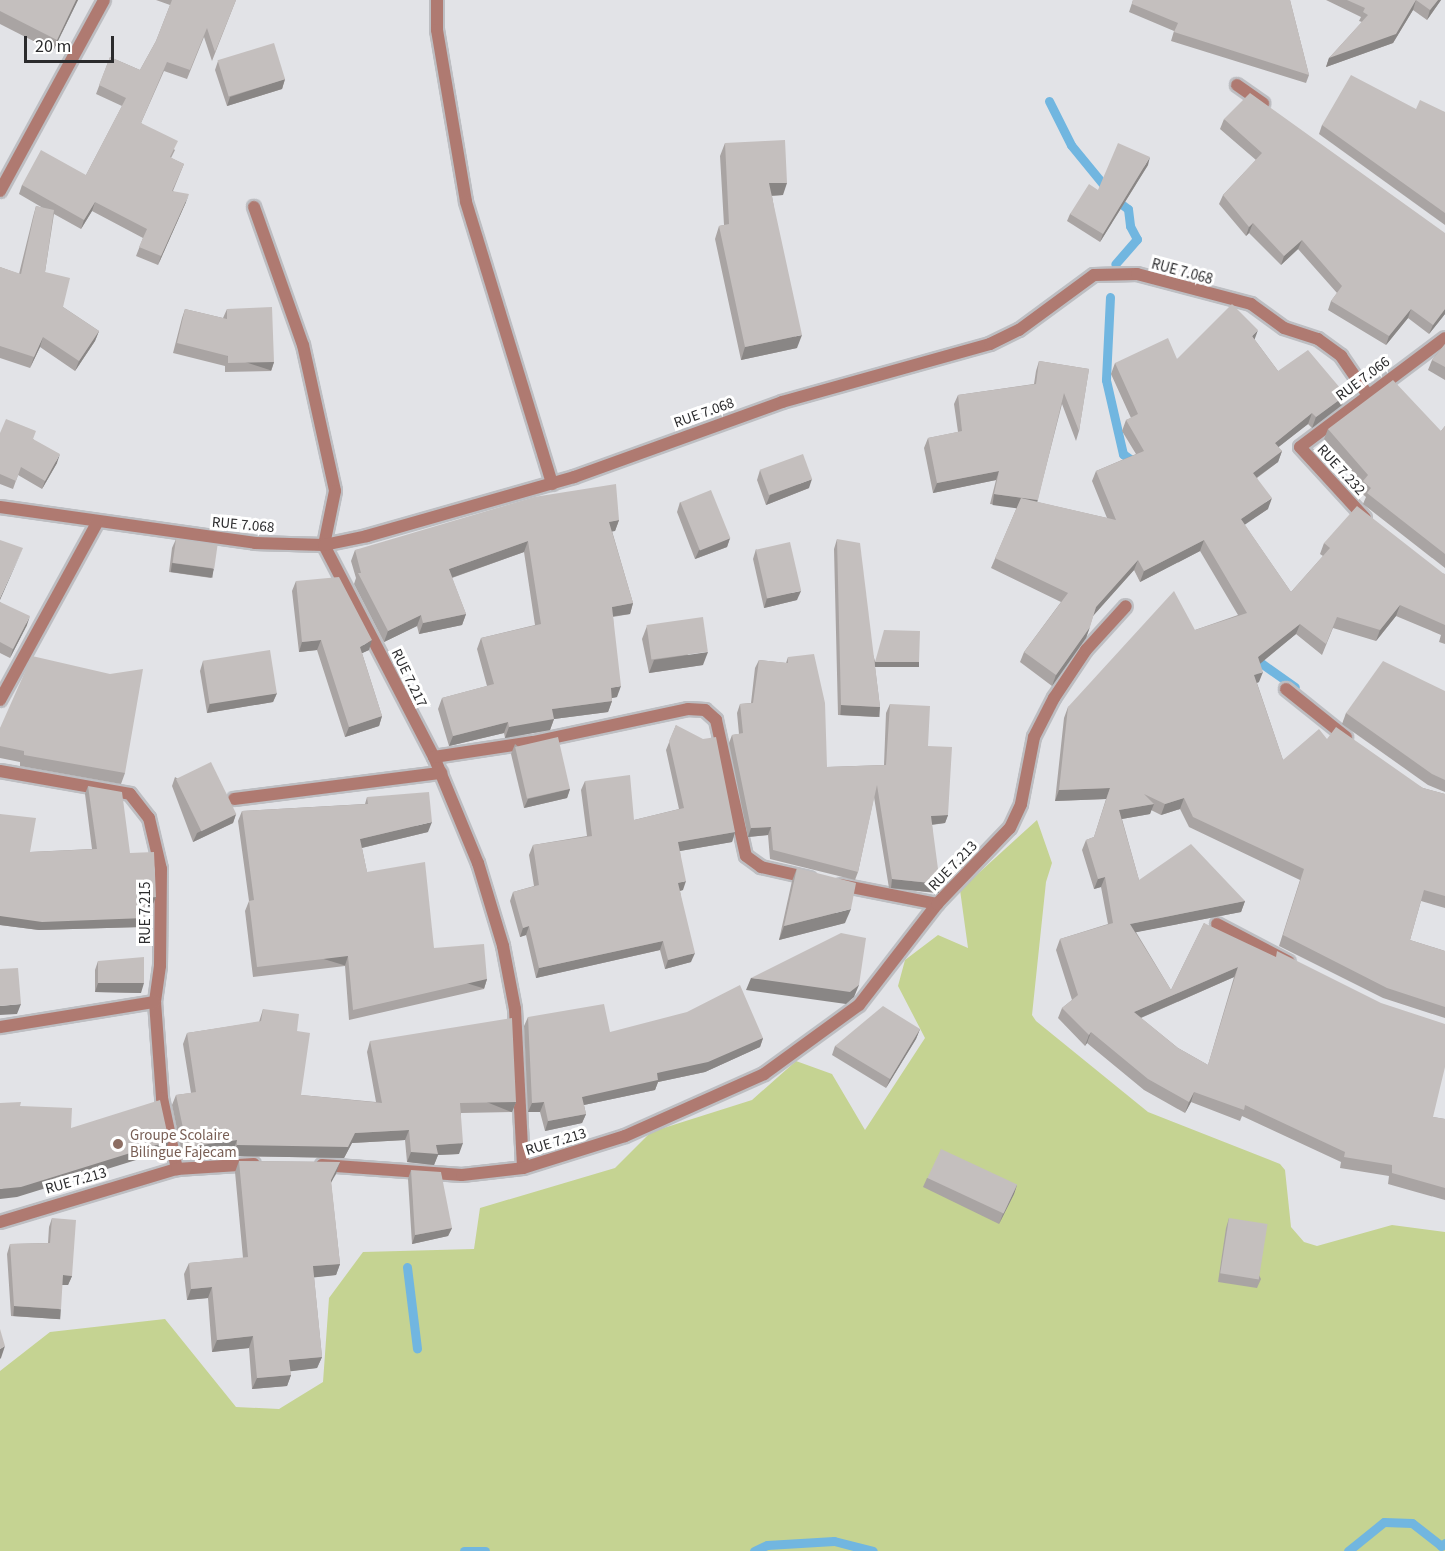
<!DOCTYPE html>
<html>
<head>
<meta charset="utf-8">
<style>
	body { margin:0 }
	#map { position:relative; width:1445px; height:1551px; overflow:hidden; background:#e2e3e7; font-family:"Source Sans 3",sans-serif }
	div>[style] { position:absolute }
	.green>* { inset:0; background:#c5d392 }
	.stream>* { height:9px; margin:-4.5px; padding:0 4.5px; transform-origin:4.5px; border-radius:4.5px; background:#71b6e0 }
	.roads { filter:drop-shadow(2px 0 #bdbec2) drop-shadow(-2px 0 #bdbec2) drop-shadow(0 2px #bdbec2) drop-shadow(0 -2px #bdbec2) }
	.minor>* { height:12px; margin:-6px; padding:0 6px; transform-origin:6px; border-radius:6px; background:#af7a71 }
	.wall>* { inset:0; background:#a9a4a3 }
	.shaded-wall>* { inset:0; background:#898685; transform-origin:0 0 }
	.building>* { inset:0; background:#c4bfbe; transform-origin:0 0 }
	.dots>* { width:16px; height:16px; translate:-50% -50%; box-sizing:border-box; border:3px solid #fff; border-radius:50% }
	span { translate:-50% -50%; white-space:nowrap; text-align:center; line-height:1.15; -webkit-text-stroke:6px #fff; paint-order:stroke }
	.street-label { font-size:15px; color:#2b2b2d }
	.education-label { font-size:15px; color:#785e54 }
	.left { translate:0 -50%; text-align:left }
	.scale { position:absolute; left:24px; top:36px; width:90px; height:27px; box-sizing:border-box; border:3px solid #2b2b2d; border-top:0; padding-left:8px; font-size:18px; line-height:21px; white-space:nowrap; color:#2b2b2d; -webkit-text-stroke:4px #fff; paint-order:stroke }
</style>
</head>
<body>
<div id="map">
	<div class="green">
		<i style="clip-path:polygon(1037px 820px,1052px 863px,1046px 882px,1032px 1015px,1036px 1021px,1148px 1112px,1280px 1164px,1285px 1170px,1291px 1227px,1304px 1242px,1317px 1246px,1392px 1225px,1445px 1232px,1445px 1551px,0 1551px,0 1371px,50px 1332px,165px 1319px,236px 1407px,279px 1409px,323px 1382px,329px 1298px,363px 1252px,474px 1249px,480px 1208px,615px 1168px,651px 1132px,752px 1100px,796px 1061px,832px 1074px,865px 1130px,925px 1038px,898px 986px,905px 960px,938px 935px,968px 948px,960px 890px)"></i>
	</div>
	<div class="stream">
		<i style="left:1049px;top:101px;width:49px;rotate:63.4deg"></i>
		<i style="left:1071px;top:145px;width:71px;rotate:50.7deg"></i>
		<i style="left:1116px;top:200px;width:15px;rotate:37deg"></i>
		<i style="left:1128px;top:209px;width:17px;rotate:83deg"></i>
		<i style="left:1130px;top:226px;width:15px;rotate:62deg"></i>
		<i style="left:1137px;top:239px;width:33px;rotate:131deg"></i>
		<i style="left:1110px;top:297px;width:83px;rotate:92.8deg"></i>
		<i style="left:1106px;top:380px;width:76px;rotate:77.1deg"></i>
		<i style="left:1123px;top:454px;width:17px;rotate:36deg"></i>
		<i style="left:1254px;top:658px;width:50px;rotate:35.3deg"></i>
		<i style="left:407px;top:1267px;width:82px;rotate:83deg"></i>
		<i style="left:464px;top:1551px;width:21px"></i>
		<i style="left:754px;top:1551px;width:14px;rotate:-25deg"></i>
		<i style="left:767px;top:1545px;width:67px;rotate:-3.4deg"></i>
		<i style="left:834px;top:1541px;width:40px;rotate:14.4deg"></i>
		<i style="left:1348px;top:1551px;width:46px;rotate:-38.9deg"></i>
		<i style="left:1384px;top:1522px;width:28px;rotate:2deg"></i>
		<i style="left:1412px;top:1523px;width:37px;rotate:38deg"></i>
		<i style="left:1441px;top:1546px;width:5px;rotate:-37deg"></i>
	</div>
	<div class="roads">
		<div class="minor">
			<i style="left:437px;top:0;width:30px;rotate:90deg"></i>
			<i style="left:437px;top:30px;width:174px;rotate:80.4deg"></i>
			<i style="left:466px;top:202px;width:295px;rotate:73deg"></i>
			<i style="left:1237px;top:85px;width:32px;rotate:35deg"></i>
			<i style="left:0;top:191px;width:217px;rotate:-61.4deg"></i>
			<i style="left:254px;top:207px;width:146px;rotate:70.5deg"></i>
			<i style="left:303px;top:345px;width:149px;rotate:77.6deg"></i>
			<i style="left:335px;top:491px;width:55px;rotate:101.5deg"></i>
			<i style="left:324px;top:545px;width:239px;rotate:62.6deg"></i>
			<i style="left:434px;top:757px;width:115px;rotate:67.5deg"></i>
			<i style="left:478px;top:863px;width:87px;rotate:73.2deg"></i>
			<i style="left:503px;top:946px;width:64px;rotate:79.2deg"></i>
			<i style="left:515px;top:1009px;width:159px;rotate:87.1deg"></i>
			<i style="left:0;top:507px;width:258px;rotate:8deg"></i>
			<i style="left:255px;top:543px;width:69px;rotate:1.7deg"></i>
			<i style="left:324px;top:545px;width:44px;rotate:-11.8deg"></i>
			<i style="left:367px;top:536px;width:215px;rotate:-15.9deg"></i>
			<i style="left:574px;top:477px;width:221px;rotate:-19.8deg"></i>
			<i style="left:782px;top:402px;width:216px;rotate:-15.6deg"></i>
			<i style="left:990px;top:344px;width:32px;rotate:-26deg"></i>
			<i style="left:1019px;top:330px;width:93px;rotate:-36.3deg"></i>
			<i style="left:1094px;top:275px;width:43px;rotate:-1.3deg"></i>
			<i style="left:1137px;top:274px;width:118px;rotate:14.7deg"></i>
			<i style="left:1251px;top:304px;width:41px;rotate:36deg"></i>
			<i style="left:1284px;top:328px;width:36px;rotate:18deg"></i>
			<i style="left:1318px;top:339px;width:29px;rotate:36deg"></i>
			<i style="left:1341px;top:356px;width:46px;rotate:55.6deg"></i>
			<i style="left:1365px;top:518px;width:96px;rotate:-132.5deg"></i>
			<i style="left:1300px;top:447px;width:181px;rotate:-36.9deg"></i>
			<i style="left:1286px;top:689px;width:77px;rotate:38.7deg"></i>
			<i style="left:0;top:700px;width:202px;rotate:-61.3deg"></i>
			<i style="left:434px;top:757px;width:100px;rotate:-8.6deg"></i>
			<i style="left:533px;top:742px;width:158px;rotate:-12deg"></i>
			<i style="left:688px;top:709px;width:17px;rotate:3deg"></i>
			<i style="left:705px;top:710px;width:15px;rotate:42deg"></i>
			<i style="left:716px;top:720px;width:139px;rotate:77.6deg"></i>
			<i style="left:746px;top:856px;width:19px;rotate:36deg"></i>
			<i style="left:761px;top:867px;width:50px;rotate:12.7deg"></i>
			<i style="left:0;top:771px;width:132px;rotate:10deg"></i>
			<i style="left:130px;top:794px;width:31px;rotate:52deg"></i>
			<i style="left:149px;top:818px;width:52px;rotate:76.8deg"></i>
			<i style="left:161px;top:869px;width:97px;rotate:90.6deg"></i>
			<i style="left:160px;top:966px;width:36px;rotate:98deg"></i>
			<i style="left:155px;top:1002px;width:96px;rotate:85.8deg"></i>
			<i style="left:162px;top:1098px;width:73px;rotate:78.1deg"></i>
			<i style="left:234px;top:799px;width:209px;rotate:-7.2deg"></i>
			<i style="left:841px;top:885px;width:98px;rotate:11.2deg"></i>
			<i style="left:1217px;top:924px;width:81px;rotate:27.8deg"></i>
			<i style="left:0;top:1027px;width:157px;rotate:-9.2deg"></i>
			<i style="left:322px;top:1165px;width:140px;rotate:4.1deg"></i>
			<i style="left:462px;top:1175px;width:61px;rotate:-6.5deg"></i>
			<i style="left:523px;top:1168px;width:107px;rotate:-17.4deg"></i>
			<i style="left:625px;top:1136px;width:152px;rotate:-24deg"></i>
			<i style="left:764px;top:1074px;width:117px;rotate:-36deg"></i>
			<i style="left:859px;top:1005px;width:128px;rotate:-52.3deg"></i>
			<i style="left:937px;top:904px;width:105px;rotate:-46.2deg"></i>
			<i style="left:1010px;top:828px;width:26px;rotate:-65deg"></i>
			<i style="left:1021px;top:804px;width:68px;rotate:-79deg"></i>
			<i style="left:1034px;top:737px;width:44px;rotate:-62.9deg"></i>
			<i style="left:1054px;top:698px;width:58px;rotate:-56.3deg"></i>
			<i style="left:1086px;top:650px;width:59px;rotate:-47.7deg"></i>
			<i style="left:0;top:1222px;width:185px;rotate:-16.7deg"></i>
			<i style="left:177px;top:1169px;width:77px;rotate:-3.7deg"></i>
		</div>
	</div>
	<div class="wall">
		<i style="clip-path:polygon(0 0,78px 0,53px 51px,0 24px)"></i>
		<i style="clip-path:polygon(156px 0,236px 0,212px 61px,204px 37px,187px 79px,164px 71px,141px 123px,175px 150px,171px 158px,184px 164px,173px 191px,186px 202px,158px 265px,136px 256px,143px 238px,92px 211px,81px 229px,54px 214px,45px 272px,63px 307px,99px 331px,95px 341px,75px 371px,40px 347px,30px 368px,0 358px,0 267px,19px 274px,33px 217px,36px 206px,43px 208px,19px 194px,22px 185px,86px 175px,122px 106px,96px 94px,110px 57px,140px 70px,156px 41px,170px 5px)"></i>
		<i style="clip-path:polygon(1133px 0,1290px 0,1309px 75px,1306px 83px,1171px 41px,1174px 31px,1129px 12px)"></i>
		<i style="clip-path:polygon(1326px 0,1441px 0,1427px 20px,1413px 10px,1393px 43px,1326px 67px,1329px 58px,1362px 22px,1359px 21px,1361px 17px)"></i>
		<i style="clip-path:polygon(218px 61px,285px 79px,282px 89px,227px 106px,215px 70px)"></i>
		<i style="clip-path:polygon(1416px 109px,1445px 112px,1445px 225px,1319px 134px,1322px 125px)"></i>
		<i style="clip-path:polygon(1224px 119px,1443px 233px,1445px 314px,1429px 334px,1408px 318px,1386px 345px,1328px 310px,1331px 301px,1337px 293px,1298px 249px,1281px 265px,1249px 233px,1246px 236px,1219px 204px,1223px 195px,1256px 160px,1220px 129px)"></i>
		<i style="clip-path:polygon(725px 143px,783px 195px,772px 196px,797px 348px,741px 360px,715px 239px,719px 226px,724px 225px,720px 156px)"></i>
		<i style="clip-path:polygon(1148px 165px,1100px 242px,1067px 221px,1070px 214px,1098px 190px)"></i>
		<i style="clip-path:polygon(185px 309px,223px 318px,227px 309px,274px 362px,271px 371px,225px 372px,225px 366px,173px 353px,182px 318px)"></i>
		<i style="clip-path:polygon(evenodd,1255px 340px,1278px 371px,1346px 395px,1342px 405px,1312px 428px,1308px 424px,1278px 447px,1282px 451px,1278px 462px,1257px 478px,1268px 509px,1244px 524px,1291px 592px,1323px 556px,1320px 554px,1324px 543px,1445px 574px,1445px 644px,1439px 642px,1441px 635px,1396px 616px,1376px 641px,1333px 628px,1322px 655px,1296px 634px,1260px 663px,1259px 682px,1257px 683px,1283px 760px,1327px 739px,1423px 788px,1445px 794px,1445px 908px,1421px 901px,1410px 940px,1445px 951px,1445px 1018px,1383px 998px,1279px 946px,1300px 880px,1189px 827px,1180px 809px,1161px 815px,1151px 810px,1150px 814px,1122px 819px,1139px 880px,1245px 901px,1241px 912px,1136px 932px,1171px 990px,1204px 923px,1433px 1117px,1445px 1119px,1445px 1200px,1388px 1184px,1389px 1176px,1340px 1168px,1341px 1162px,1242px 1116px,1240px 1121px,1191px 1102px,1185px 1113px,1144px 1090px,1087px 1043px,1085px 1046px,1058px 1018px,1062px 1008px,1072px 1000px,1056px 950px,1060px 939px,1108px 924px,1101px 887px,1094px 889px,1082px 850px,1086px 840px,1094px 837px,1106px 799px,1055px 801px,1064px 718px,1068px 707px,1195px 630px,1238px 615px,1200px 551px,1140px 582px,1134px 570px,1093px 616px,1086px 638px,1052px 686px,1020px 662px,1024px 652px,1061px 602px,991px 568px,1017px 507px,990px 504px,996px 480px,933px 493px,924px 448px,928px 438px,958px 432px,954px 404px,958px 395px,1034px 384px,1036px 371px,1039px 361px,1089px 369px,1079px 431px,1076px 441px,1062px 404px,1037px 502px,1107px 518px,1092px 481px,1096px 471px,1136px 454px,1122px 431px,1126px 420px,1131px 418px,1111px 374px,1115px 363px,1177px 359px,1255px 340px,1234px 977px,1208px 1065px,1178px 1048px,1141px 1018px,1234px 977px)"></i>
		<i style="clip-path:polygon(1445px 344px,1445px 380px,1428px 370px,1432px 360px)"></i>
		<i style="clip-path:polygon(1445px 426px,1445px 568px,1363px 504px,1366px 497px,1359px 491px,1362px 484px,1324px 439px,1328px 429px,1441px 431px)"></i>
		<i style="clip-path:polygon(0 433px,33px 439px,57px 463px,42px 489px,18px 475px,13px 489px,0 484px)"></i>
		<i style="clip-path:polygon(760px 470px,809px 488px,766px 505px,757px 480px)"></i>
		<i style="clip-path:polygon(680px 502px,730px 538px,727px 547px,695px 559px,677px 512px)"></i>
		<i style="clip-path:polygon(619px 520px,615px 531px,612px 531px,633px 603px,630px 614px,613px 617px,617px 697px,612px 698px,612px 701px,608px 712px,554px 719px,550px 730px,505px 738px,504px 733px,449px 746px,438px 709px,442px 698px,487px 686px,477px 649px,481px 638px,535px 625px,524px 552px,452px 578px,466px 614px,462px 625px,419px 634px,417px 626px,384px 642px,354px 584px,356px 578px,351px 561px,355px 550px)"></i>
		<i style="clip-path:polygon(176px 539px,214px 569px,211px 578px,169px 572px,172px 548px)"></i>
		<i style="clip-path:polygon(837px 539px,875px 661px,918px 667px,875px 667px,880px 707px,877px 717px,838px 715px,834px 549px)"></i>
		<i style="clip-path:polygon(756px 549px,797px 600px,764px 608px,753px 559px)"></i>
		<i style="clip-path:polygon(296px 581px,369px 650px,362px 653px,382px 716px,379px 726px,345px 737px,317px 650px,299px 652px,292px 591px)"></i>
		<i style="clip-path:polygon(0 602px,27px 625px,10px 658px,0 653px)"></i>
		<i style="clip-path:polygon(647px 626px,703px 665px,649px 673px,642px 639px)"></i>
		<i style="clip-path:polygon(788px 657px,827px 767px,884px 765px,886px 713px,890px 704px,928px 746px,948px 815px,945px 823px,932px 825px,936px 893px,889px 888px,874px 797px,858px 872px,855px 880px,770px 859px,768px 835px,748px 837px,729px 743px,732px 735px,739px 734px,737px 713px,740px 704px,751px 703px,755px 668px,759px 660px,786px 663px)"></i>
		<i style="clip-path:polygon(203px 661px,277px 693px,273px 702px,207px 713px,200px 671px)"></i>
		<i style="clip-path:polygon(110px 674px,125px 773px,121px 784px,20px 766px,20px 762px,0 758px,0 728px)"></i>
		<i style="clip-path:polygon(1445px 691px,1445px 792px,1428px 785px,1342px 724px,1346px 713px)"></i>
		<i style="clip-path:polygon(676px 725px,735px 832px,732px 842px,680px 851px,683px 890px,680px 891px,691px 962px,665px 969px,660px 950px,536px 978px,526px 935px,520px 937px,510px 901px,513px 892px,534px 886px,529px 855px,533px 845px,587px 836px,581px 790px,585px 781px,634px 820px,679px 809px,666px 750px)"></i>
		<i style="clip-path:polygon(515px 744px,570px 789px,567px 798px,524px 808px,511px 754px)"></i>
		<i style="clip-path:polygon(175px 777px,236px 814px,233px 823px,193px 842px,172px 786px)"></i>
		<i style="clip-path:polygon(88px 786px,156px 897px,152px 906px,145px 906px,141px 927px,39px 930px,0 925px,0 814px,30px 852px,92px 849px,85px 794px)"></i>
		<i style="clip-path:polygon(367px 797px,428px 832px,362px 848px,367px 872px,434px 948px,487px 979px,484px 989px,349px 1020px,345px 966px,253px 977px,245px 911px,249px 901px,238px 821px,242px 811px,365px 804px)"></i>
		<i style="clip-path:polygon(797px 868px,845px 923px,779px 940px,792px 881px)"></i>
		<i style="clip-path:polygon(98px 961px,141px 993px,95px 992px,95px 970px)"></i>
		<i style="clip-path:polygon(263px 1009px,297px 1031px,301px 1095px,376px 1102px,367px 1052px,370px 1041px,516px 1102px,512px 1112px,461px 1113px,459px 1154px,438px 1155px,434px 1165px,407px 1162px,405px 1140px,352px 1143px,344px 1158px,233px 1156px,233px 1151px,183px 1158px,172px 1105px,176px 1095px,191px 1093px,183px 1044px,187px 1033px,259px 1022px)"></i>
		<i style="clip-path:polygon(528px 1017px,610px 1032px,763px 1038px,760px 1047px,705px 1072px,658px 1082px,655px 1090px,584px 1105px,586px 1114px,582px 1123px,545px 1131px,540px 1112px,528px 1112px,524px 1026px)"></i>
		<i style="clip-path:polygon(920px 1029px,916px 1039px,886px 1088px,832px 1055px,835px 1046px)"></i>
		<i style="clip-path:polygon(239px 1161px,340px 1162px,331px 1183px,340px 1264px,336px 1275px,314px 1277px,322px 1357px,317px 1368px,290px 1371px,291px 1375px,287px 1386px,252px 1389px,249px 1348px,212px 1352px,208px 1298px,187px 1300px,184px 1274px,189px 1263px,243px 1258px,235px 1172px)"></i>
		<i style="clip-path:polygon(411px 1170px,452px 1228px,448px 1236px,412px 1244px,408px 1179px)"></i>
		<i style="clip-path:polygon(927px 1178px,1017px 1185px,1014px 1194px,999px 1224px,923px 1187px)"></i>
		<i style="clip-path:polygon(52px 1218px,72px 1276px,68px 1285px,62px 1285px,58px 1319px,11px 1316px,7px 1254px,10px 1244px,48px 1243px,49px 1227px)"></i>
		<i style="clip-path:polygon(1229px 1218px,1261px 1279px,1257px 1288px,1218px 1282px,1226px 1228px)"></i>
	</div>
	<div class="shaded-wall">
		<i style="clip-path:polygon(76px 0,78px 0,53px 51px,57px 40px)"></i>
		<i style="clip-path:polygon(1416px 0,1413px 10px,1393px 43px,1326px 67px,1329px 58px)"></i>
		<i style="clip-path:polygon(1438px 0,1441px 0,1427px 20px,1430px 10px)"></i>
		<i style="clip-path:polygon(285px 79px,282px 89px,227px 106px,230px 97px)"></i>
		<i style="clip-path:polygon(1150px 157px,1148px 165px,1100px 242px,1103px 234px)"></i>
		<i style="clip-path:polygon(769px 183px,787px 183px,783px 195px,765px 196px)"></i>
		<i style="clip-path:polygon(189px 194px,186px 202px,158px 265px,161px 256px)"></i>
		<i style="clip-path:polygon(95px 202px,92px 211px,81px 229px,84px 220px)"></i>
		<i style="clip-path:polygon(1253px 223px,1249px 233px,1246px 236px,1249px 227px)"></i>
		<i style="clip-path:polygon(1302px 240px,1298px 249px,1281px 265px,1284px 256px)"></i>
		<i style="clip-path:polygon(1411px 309px,1408px 318px,1386px 345px,1389px 336px)"></i>
		<i style="clip-path:polygon(1445px 309px,1445px 314px,1429px 334px,1433px 325px)"></i>
		<i style="clip-path:polygon(1258px 330px,1254px 341px,1252px 336px)"></i>
		<i style="clip-path:polygon(99px 331px,95px 341px,75px 371px,79px 361px)"></i>
		<i style="clip-path:polygon(802px 335px,797px 348px,741px 360px,745px 347px)"></i>
		<i style="clip-path:polygon(43px 337px,40px 347px,30px 368px,34px 357px)"></i>
		<i style="left:274px;top:362px;width:9px;height:46px;rotate:108deg"></i>
		<i style="clip-path:polygon(1346px 395px,1342px 405px,1312px 428px,1316px 417px)"></i>
		<i style="clip-path:polygon(1312px 413px,1308px 424px,1271px 453px,1275px 443px)"></i>
		<i style="clip-path:polygon(1282px 451px,1278px 462px,1249px 483px,1253px 473px)"></i>
		<i style="clip-path:polygon(60px 454px,57px 463px,42px 489px,45px 481px)"></i>
		<i style="clip-path:polygon(999px 471px,996px 480px,933px 493px,937px 483px)"></i>
		<i style="clip-path:polygon(812px 479px,809px 488px,766px 505px,770px 495px)"></i>
		<i style="left:994px;top:494px;width:44px;height:11px;rotate:8deg"></i>
		<i style="clip-path:polygon(1272px 498px,1268px 509px,1237px 530px,1241px 519px)"></i>
		<i style="clip-path:polygon(619px 520px,615px 531px,605px 533px,609px 522px)"></i>
		<i style="clip-path:polygon(730px 538px,727px 547px,695px 559px,699px 550px)"></i>
		<i style="clip-path:polygon(1204px 540px,1200px 551px,1140px 582px,1144px 571px)"></i>
		<i style="clip-path:polygon(528px 541px,524px 552px,445px 580px,449px 569px)"></i>
		<i style="clip-path:polygon(23px 548px,19px 557px,0 600px,0 598px)"></i>
		<i style="clip-path:polygon(1138px 560px,1134px 570px,1092px 617px,1096px 607px)"></i>
		<i style="left:172px;top:563px;width:42px;height:9px;rotate:8deg"></i>
		<i style="clip-path:polygon(801px 591px,797px 600px,764px 608px,767px 598px)"></i>
		<i style="clip-path:polygon(633px 603px,630px 614px,608px 617px,612px 607px)"></i>
		<i style="clip-path:polygon(1400px 605px,1396px 616px,1376px 641px,1380px 630px)"></i>
		<i style="clip-path:polygon(466px 614px,462px 625px,419px 634px,423px 623px)"></i>
		<i style="clip-path:polygon(421px 615px,417px 626px,384px 642px,388px 631px)"></i>
		<i style="clip-path:polygon(30px 616px,27px 625px,10px 658px,13px 649px)"></i>
		<i style="clip-path:polygon(1300px 624px,1296px 634px,1255px 668px,1258px 657px)"></i>
		<i style="clip-path:polygon(1090px 627px,1086px 638px,1052px 686px,1056px 675px)"></i>
		<i style="clip-path:polygon(321px 640px,317px 650px,299px 652px,302px 642px)"></i>
		<i style="clip-path:polygon(372px 640px,369px 650px,356px 656px,360px 647px)"></i>
		<i style="clip-path:polygon(708px 652px,703px 665px,649px 673px,654px 660px)"></i>
		<i style="left:875px;top:662px;width:44px;height:5px"></i>
		<i style="clip-path:polygon(1263px 672px,1259px 682px,1250px 685px,1254px 675px)"></i>
		<i style="clip-path:polygon(621px 686px,617px 697px,607px 699px,611px 688px)"></i>
		<i style="clip-path:polygon(277px 693px,273px 702px,207px 713px,210px 703px)"></i>
		<i style="clip-path:polygon(612px 701px,608px 712px,554px 719px,550px 730px,505px 738px,509px 727px,552px 709px)"></i>
		<i style="left:841px;top:705px;width:39px;height:10px;rotate:3deg"></i>
		<i style="clip-path:polygon(382px 716px,379px 726px,345px 737px,349px 727px)"></i>
		<i style="clip-path:polygon(508px 722px,504px 733px,449px 746px,453px 736px)"></i>
		<i style="clip-path:polygon(1110px 788px,1106px 799px,1055px 801px,1059px 790px)"></i>
		<i style="clip-path:polygon(570px 789px,567px 798px,524px 808px,528px 799px)"></i>
		<i style="clip-path:polygon(1184px 798px,1180px 809px,1161px 815px,1165px 804px)"></i>
		<i style="clip-path:polygon(1154px 804px,1150px 814px,1116px 820px,1119px 810px)"></i>
		<i style="clip-path:polygon(236px 814px,233px 823px,193px 842px,197px 833px)"></i>
		<i style="clip-path:polygon(948px 815px,945px 823px,928px 825px,931px 816px)"></i>
		<i style="clip-path:polygon(432px 822px,428px 832px,357px 849px,360px 839px)"></i>
		<i style="clip-path:polygon(771px 827px,768px 835px,748px 837px,751px 828px)"></i>
		<i style="clip-path:polygon(735px 832px,732px 842px,674px 852px,678px 842px)"></i>
		<i style="clip-path:polygon(1105px 877px,1101px 887px,1094px 889px,1098px 879px)"></i>
		<i style="left:892px;top:879px;width:48px;height:9px;rotate:6deg"></i>
		<i style="clip-path:polygon(686px 881px,683px 890px,674px 892px,678px 883px)"></i>
		<i style="clip-path:polygon(156px 897px,152px 906px,142px 906px,145px 898px)"></i>
		<i style="clip-path:polygon(1245px 901px,1241px 912px,1127px 934px,1130px 924px)"></i>
		<i style="clip-path:polygon(851px 909px,845px 923px,779px 940px,784px 926px)"></i>
		<i style="clip-path:polygon(0 916px,145px 918px,141px 927px,39px 930px,0 925px)"></i>
		<i style="clip-path:polygon(529px 926px,526px 935px,520px 937px,523px 928px)"></i>
		<i style="clip-path:polygon(663px 941px,660px 950px,536px 978px,539px 968px)"></i>
		<i style="clip-path:polygon(695px 953px,691px 962px,665px 969px,668px 960px)"></i>
		<i style="left:348px;top:956px;width:10px;height:92px;rotate:107deg"></i>
		<i style="clip-path:polygon(1238px 967px,1234px 977px,1131px 1022px,1134px 1012px)"></i>
		<i style="clip-path:polygon(751px 978px,859px 985px,854px 997px,846px 1004px,746px 990px)"></i>
		<i style="left:487px;top:979px;width:10px;height:138px;rotate:107deg"></i>
		<i style="clip-path:polygon(98px 983px,144px 983px,141px 993px,95px 992px)"></i>
		<i style="clip-path:polygon(21px 1004px,17px 1014px,0 1015px,0 1006px)"></i>
		<i style="clip-path:polygon(920px 1029px,916px 1039px,886px 1088px,890px 1079px)"></i>
		<i style="clip-path:polygon(1091px 1032px,1087px 1043px,1085px 1046px,1089px 1035px)"></i>
		<i style="clip-path:polygon(763px 1038px,760px 1047px,705px 1072px,658px 1082px,655px 1090px,579px 1106px,582px 1097px,657px 1073px)"></i>
		<i style="clip-path:polygon(1194px 1092px,1191px 1102px,1185px 1113px,1189px 1102px)"></i>
		<i style="left:516px;top:1102px;width:11px;height:56px;rotate:112deg"></i>
		<i style="clip-path:polygon(544px 1102px,540px 1112px,528px 1112px,532px 1103px)"></i>
		<i style="clip-path:polygon(586px 1114px,582px 1123px,545px 1131px,548px 1121px)"></i>
		<i style="clip-path:polygon(409px 1130px,405px 1140px,352px 1143px,344px 1158px,233px 1156px,237px 1145px,355px 1133px)"></i>
		<i style="clip-path:polygon(237px 1140px,233px 1151px,183px 1158px,187px 1147px)"></i>
		<i style="clip-path:polygon(169px 1141px,165px 1151px,17px 1197px,0 1199px,0 1189px)"></i>
		<i style="clip-path:polygon(463px 1143px,459px 1154px,438px 1155px,434px 1165px,407px 1162px,411px 1152px,436px 1145px)"></i>
		<i style="clip-path:polygon(340px 1162px,336px 1174px,326px 1191px,331px 1180px)"></i>
		<i style="clip-path:polygon(1017px 1185px,1014px 1194px,999px 1224px,1003px 1214px)"></i>
		<i style="clip-path:polygon(452px 1228px,448px 1236px,412px 1244px,415px 1235px)"></i>
		<i style="clip-path:polygon(340px 1264px,336px 1275px,309px 1278px,313px 1266px)"></i>
		<i style="clip-path:polygon(63px 1275px,72px 1276px,68px 1285px,59px 1285px)"></i>
		<i style="clip-path:polygon(212px 1287px,208px 1298px,187px 1300px,191px 1289px)"></i>
		<i style="left:14px;top:1306px;width:47px;height:10px;rotate:4deg"></i>
		<i style="clip-path:polygon(253px 1336px,249px 1348px,212px 1352px,217px 1340px)"></i>
		<i style="clip-path:polygon(5px 1346px,1px 1358px,0 1359px,0 1349px)"></i>
		<i style="clip-path:polygon(322px 1357px,317px 1368px,285px 1372px,289px 1360px)"></i>
		<i style="clip-path:polygon(291px 1375px,287px 1386px,252px 1389px,257px 1378px)"></i>
	</div>
	<div class="building">
		<i style="clip-path:polygon(0 0,76px 0,57px 40px,0 11px)"></i>
		<i style="clip-path:polygon(172px 0,236px 0,215px 52px,207px 28px,190px 70px,167px 62px,141px 123px,178px 141px,170px 157px,184px 164px,172px 191px,189px 194px,161px 256px,139px 247px,147px 229px,95px 202px,84px 220px,22px 185px,41px 150px,86px 175px,126px 98px,99px 85px,110px 57px,140px 70px,156px 41px)"></i>
		<i style="clip-path:polygon(1133px 0,1290px 0,1309px 75px,1174px 32px,1178px 23px,1132px 4px)"></i>
		<i style="clip-path:polygon(1347px 0,1438px 0,1430px 10px,1416px 0,1396px 34px,1329px 58px,1368px 15px,1363px 12px,1365px 8px)"></i>
		<i style="left:274px;top:43px;width:38px;height:59px;rotate:73deg"></i>
		<i style="clip-path:polygon(1351px 75px,1416px 109px,1420px 100px,1445px 112px,1445px 213px,1322px 125px)"></i>
		<i style="clip-path:polygon(1250px 93px,1445px 233px,1445px 309px,1433px 325px,1411px 309px,1389px 336px,1331px 301px,1342px 286px,1302px 240px,1284px 256px,1253px 223px,1249px 227px,1223px 195px,1262px 153px,1224px 119px)"></i>
		<i style="clip-path:polygon(785px 140px,787px 183px,769px 183px,802px 335px,745px 347px,719px 226px,729px 224px,725px 143px)"></i>
		<i style="clip-path:polygon(1118px 143px,1150px 157px,1103px 234px,1070px 214px,1089px 184px,1098px 190px)"></i>
		<i style="clip-path:polygon(36px 206px,54px 210px,45px 272px,70px 278px,63px 307px,99px 331px,79px 361px,43px 337px,34px 357px,0 346px,0 267px,21px 274px)"></i>
		<i style="clip-path:polygon(evenodd,1232px 304px,1258px 330px,1252px 336px,1278px 371px,1308px 350px,1346px 395px,1316px 417px,1312px 413px,1275px 443px,1282px 451px,1253px 473px,1272px 498px,1241px 519px,1291px 592px,1330px 548px,1324px 543px,1357px 506px,1444px 574px,1445px 574px,1445px 625px,1400px 605px,1380px 630px,1337px 617px,1326px 644px,1300px 624px,1258px 657px,1263px 672px,1254px 675px,1283px 760px,1319px 729px,1327px 739px,1336px 727px,1423px 788px,1445px 794px,1445px 896px,1424px 890px,1410px 940px,1445px 951px,1445px 1007px,1387px 988px,1283px 935px,1304px 869px,1193px 817px,1184px 798px,1165px 804px,1144px 794px,1154px 804px,1119px 810px,1139px 880px,1191px 844px,1245px 901px,1130px 924px,1171px 990px,1204px 923px,1276px 957px,1277px 951px,1381px 1003px,1445px 1024px,1445px 1067px,1433px 1117px,1445px 1119px,1445px 1188px,1392px 1173px,1392px 1165px,1344px 1157px,1345px 1152px,1245px 1105px,1244px 1110px,1194px 1092px,1189px 1102px,1148px 1079px,1091px 1032px,1089px 1035px,1062px 1008px,1078px 995px,1060px 939px,1113px 923px,1105px 877px,1098px 879px,1086px 840px,1094px 837px,1110px 788px,1059px 790px,1068px 707px,1174px 591px,1195px 630px,1247px 613px,1204px 540px,1144px 571px,1138px 560px,1096px 607px,1090px 627px,1056px 675px,1024px 652px,1068px 593px,995px 558px,1021px 498px,1116px 520px,1096px 471px,1144px 451px,1126px 420px,1138px 414px,1115px 363px,1168px 338px,1177px 359px,1232px 304px,1238px 967px,1208px 1065px,1178px 1048px,1134px 1012px,1238px 967px)"></i>
		<i style="clip-path:polygon(272px 307px,274px 362px,228px 363px,228px 356px,177px 343px,185px 309px,227px 319px,227px 309px)"></i>
		<i style="clip-path:polygon(1445px 344px,1445px 367px,1432px 360px)"></i>
		<i style="clip-path:polygon(1039px 361px,1089px 369px,1079px 431px,1064px 393px,1038px 500px,994px 494px,999px 471px,937px 483px,928px 438px,962px 431px,958px 395px,1036px 384px)"></i>
		<i style="clip-path:polygon(1393px 380px,1441px 431px,1445px 426px,1445px 554px,1367px 493px,1371px 488px,1363px 481px,1368px 475px,1328px 429px)"></i>
		<i style="clip-path:polygon(6px 419px,36px 431px,33px 439px,60px 454px,45px 481px,21px 467px,16px 481px,0 474px,0 433px)"></i>
		<i style="left:803px;top:454px;width:27px;height:46px;rotate:70deg"></i>
		<i style="clip-path:polygon(616px 484px,619px 520px,609px 522px,633px 603px,612px 607px,621px 686px,611px 688px,612px 701px,552px 709px,554px 719px,509px 727px,508px 722px,453px 736px,442px 698px,494px 684px,481px 638px,541px 624px,528px 541px,449px 569px,466px 614px,423px 623px,421px 615px,388px 631px,358px 573px,361px 573px,355px 550px,534px 497px)"></i>
		<i style="left:711px;top:490px;width:52px;height:33px;rotate:68deg"></i>
		<i style="left:176px;top:539px;width:42px;height:24px;rotate:8deg"></i>
		<i style="clip-path:polygon(837px 539px,860px 543px,880px 707px,841px 705px)"></i>
		<i style="clip-path:polygon(0 540px,23px 548px,0 598px)"></i>
		<i style="left:790px;top:542px;width:50px;height:35px;rotate:77deg"></i>
		<i style="clip-path:polygon(339px 577px,372px 640px,360px 647px,382px 716px,349px 727px,321px 640px,302px 642px,296px 581px)"></i>
		<i style="clip-path:polygon(0 602px,30px 616px,13px 649px,0 642px)"></i>
		<i style="left:703px;top:617px;width:35px;height:57px;rotate:82deg"></i>
		<i style="clip-path:polygon(884px 630px,920px 631px,919px 662px,875px 662px)"></i>
		<i style="left:270px;top:650px;width:44px;height:68px;rotate:81deg"></i>
		<i style="clip-path:polygon(814px 654px,825px 703px,827px 767px,886px 765px,890px 704px,930px 706px,928px 746px,952px 747px,948px 815px,931px 816px,940px 884px,892px 879px,877px 785px,858px 872px,773px 850px,771px 827px,751px 828px,732px 735px,743px 733px,740px 704px,753px 703px,759px 660px,788px 663px,788px 657px)"></i>
		<i style="clip-path:polygon(32px 656px,110px 674px,143px 669px,125px 773px,24px 755px,24px 751px,0 746px,0 728px)"></i>
		<i style="clip-path:polygon(1383px 661px,1445px 691px,1445px 780px,1432px 774px,1346px 713px)"></i>
		<i style="clip-path:polygon(676px 725px,703px 739px,716px 737px,735px 832px,678px 842px,686px 881px,678px 883px,695px 953px,668px 960px,663px 941px,539px 968px,529px 926px,523px 928px,513px 892px,539px 885px,533px 845px,592px 836px,585px 781px,630px 775px,634px 820px,684px 808px,669px 741px)"></i>
		<i style="left:558px;top:737px;width:53px;height:44px;rotate:77deg"></i>
		<i style="left:211px;top:762px;width:58px;height:39px;rotate:64deg"></i>
		<i style="clip-path:polygon(88px 786px,122px 792px,130px 853px,154px 852px,156px 897px,145px 898px,145px 918px,42px 922px,0 916px,0 814px,36px 818px,30px 852px,97px 849px)"></i>
		<i style="clip-path:polygon(429px 792px,432px 822px,360px 839px,367px 872px,425px 862px,434px 948px,484px 944px,487px 979px,353px 1010px,348px 956px,257px 967px,249px 901px,254px 900px,242px 811px,368px 804px,367px 797px)"></i>
		<i style="clip-path:polygon(797px 868px,856px 883px,851px 909px,784px 926px)"></i>
		<i style="clip-path:polygon(841px 933px,866px 938px,859px 985px,850px 992px,751px 978px)"></i>
		<i style="clip-path:polygon(144px 957px,144px 983px,98px 983px,98px 961px)"></i>
		<i style="clip-path:polygon(18px 968px,21px 1004px,0 1006px,0 969px)"></i>
		<i style="clip-path:polygon(740px 985px,763px 1038px,708px 1062px,657px 1073px,658px 1080px,582px 1097px,586px 1114px,548px 1121px,544px 1102px,532px 1103px,528px 1017px,604px 1004px,610px 1032px,687px 1012px)"></i>
		<i style="clip-path:polygon(883px 1006px,920px 1029px,890px 1079px,835px 1046px)"></i>
		<i style="clip-path:polygon(263px 1009px,299px 1014px,297px 1031px,310px 1033px,301px 1095px,382px 1103px,370px 1041px,512px 1018px,516px 1102px,460px 1103px,463px 1143px,436px 1145px,438px 1154px,411px 1152px,409px 1130px,355px 1133px,348px 1147px,237px 1145px,237px 1140px,187px 1147px,176px 1095px,196px 1092px,187px 1033px,261px 1021px)"></i>
		<i style="clip-path:polygon(160px 1100px,169px 1141px,21px 1187px,0 1189px,0 1103px,21px 1102px,20px 1106px,72px 1108px,71px 1128px)"></i>
		<i style="left:941px;top:1149px;width:84px;height:32px;rotate:25deg"></i>
		<i style="clip-path:polygon(239px 1161px,340px 1162px,331px 1180px,340px 1264px,313px 1266px,322px 1357px,289px 1360px,291px 1375px,257px 1378px,253px 1336px,217px 1340px,212px 1287px,191px 1289px,189px 1263px,248px 1257px)"></i>
		<i style="clip-path:polygon(411px 1170px,441px 1172px,452px 1228px,415px 1235px)"></i>
		<i style="clip-path:polygon(52px 1218px,76px 1220px,72px 1276px,63px 1275px,61px 1309px,14px 1306px,10px 1244px,50px 1243px)"></i>
		<i style="left:1229px;top:1218px;width:39px;height:56px;rotate:9deg"></i>
		<i style="clip-path:polygon(0 1329px,5px 1346px,0 1349px)"></i>
	</div>
	<div class="dots">
		<i style="left:118px;top:1144px;background:#8d6e63"></i>
	</div>
	<div class="street-label">
		<span style="left:1182px;top:272px;rotate:15deg">RUE 7.068</span>
		<span style="left:1363px;top:379px;rotate:-37deg">RUE 7.066</span>
		<span style="left:704px;top:413px;rotate:-20deg">RUE 7.068</span>
		<span style="left:1341px;top:470px;rotate:47deg">RUE 7.232</span>
		<span style="left:243px;top:525px;rotate:5deg">RUE 7.068</span>
		<span style="left:409px;top:678px;rotate:64deg">RUE 7.217</span>
		<span style="left:953px;top:866px;rotate:-46deg">RUE 7.213</span>
		<span style="left:146px;top:913px;rotate:-90deg">RUE 7.215</span>
		<span style="left:556px;top:1142px;rotate:-17deg">RUE 7.213</span>
		<span style="left:76px;top:1181px;rotate:-16deg">RUE 7.213</span>
	</div>
	<div class="education-label">
		<span class="left" style="left:130px;top:1144px">Groupe Scolaire<br>Bilingue Fajecam</span>
	</div>
	<div class="scale">20 m</div>
</div>
</body>
</html>
